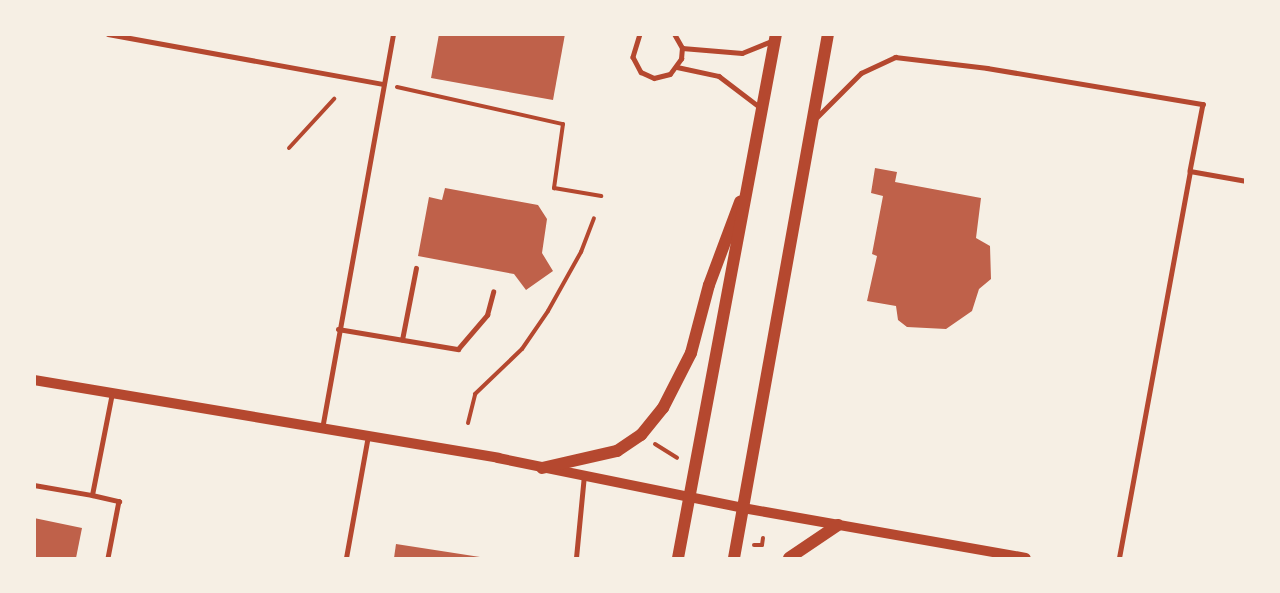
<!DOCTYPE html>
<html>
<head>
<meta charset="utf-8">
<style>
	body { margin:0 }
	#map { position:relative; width:1280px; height:593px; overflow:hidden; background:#f6efe4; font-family:"Times New Roman",serif }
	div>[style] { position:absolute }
	.building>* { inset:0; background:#bf614a }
	.path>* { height:4px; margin:-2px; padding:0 2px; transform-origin:2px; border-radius:2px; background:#b5482f }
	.service>* { height:4.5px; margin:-2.25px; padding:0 2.25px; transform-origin:2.25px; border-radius:2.25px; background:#b5482f }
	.tertiary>* { height:10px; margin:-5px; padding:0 5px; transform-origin:5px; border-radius:5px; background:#b5482f }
	.secondary>* { height:12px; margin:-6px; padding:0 6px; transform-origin:6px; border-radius:6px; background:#b5482f }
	span { translate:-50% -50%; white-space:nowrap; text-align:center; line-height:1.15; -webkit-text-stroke:6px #f6efe4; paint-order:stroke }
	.frame { position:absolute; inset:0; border:36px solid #f6efe4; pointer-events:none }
</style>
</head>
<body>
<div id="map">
	<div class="building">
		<i style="clip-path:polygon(439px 34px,565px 34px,553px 100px,431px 78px)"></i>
		<i style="clip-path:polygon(875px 168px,897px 172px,895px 182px,981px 198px,976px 238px,990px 246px,991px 279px,979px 289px,972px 311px,946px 329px,907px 327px,898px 320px,896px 306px,867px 301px,877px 256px,872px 254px,883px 196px,871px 193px)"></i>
		<i style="clip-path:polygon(445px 188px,538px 205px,547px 219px,542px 253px,553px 271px,526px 290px,514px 274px,418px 256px,429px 197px,442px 200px)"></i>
		<i style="clip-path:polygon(34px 518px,82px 528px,76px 558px,34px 558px)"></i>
		<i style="clip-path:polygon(396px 544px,480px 557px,480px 558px,394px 558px)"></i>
	</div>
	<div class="path">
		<i style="left:397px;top:87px;width:170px;rotate:12.6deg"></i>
		<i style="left:563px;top:124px;width:65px;rotate:98deg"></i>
		<i style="left:554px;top:188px;width:48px;rotate:9.7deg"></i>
		<i style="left:289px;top:148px;width:67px;rotate:-47.4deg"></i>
		<i style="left:468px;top:423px;width:30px;rotate:-76deg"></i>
		<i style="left:475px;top:394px;width:65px;rotate:-43.8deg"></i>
		<i style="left:522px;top:349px;width:46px;rotate:-55.6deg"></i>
		<i style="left:548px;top:311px;width:68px;rotate:-60.8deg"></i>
		<i style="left:581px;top:252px;width:36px;rotate:-69deg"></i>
		<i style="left:655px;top:444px;width:26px;rotate:32deg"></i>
		<i style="left:754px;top:545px;width:8px"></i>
		<i style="left:762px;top:545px;width:7px;rotate:-82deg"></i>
	</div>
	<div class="service">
		<i style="left:108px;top:34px;width:280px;rotate:10.3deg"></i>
		<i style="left:640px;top:34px;width:24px;rotate:107deg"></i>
		<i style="left:633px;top:57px;width:17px;rotate:62deg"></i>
		<i style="left:641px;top:72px;width:14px;rotate:25deg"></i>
		<i style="left:654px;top:78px;width:16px;rotate:-14deg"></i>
		<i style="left:670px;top:74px;width:19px;rotate:-54deg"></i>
		<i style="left:681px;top:59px;width:11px;rotate:-85deg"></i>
		<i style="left:682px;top:48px;width:16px;rotate:-120deg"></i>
		<i style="left:682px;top:48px;width:60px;rotate:4.8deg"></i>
		<i style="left:742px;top:53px;width:32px;rotate:-22deg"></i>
		<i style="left:677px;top:67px;width:43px;rotate:12.1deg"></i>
		<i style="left:719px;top:76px;width:53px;rotate:37.3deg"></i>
		<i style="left:817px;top:117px;width:62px;rotate:-45deg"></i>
		<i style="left:861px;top:73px;width:38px;rotate:-25deg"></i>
		<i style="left:895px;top:57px;width:93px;rotate:6.8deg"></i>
		<i style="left:987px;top:68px;width:219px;rotate:9.5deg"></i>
		<i style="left:1203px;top:104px;width:68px;rotate:101deg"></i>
		<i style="left:338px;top:329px;width:122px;rotate:9.5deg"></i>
		<i style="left:458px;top:349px;width:45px;rotate:-49.5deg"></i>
		<i style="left:487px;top:315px;width:24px;rotate:-75deg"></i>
		<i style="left:402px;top:340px;width:73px;rotate:-79deg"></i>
		<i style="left:322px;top:429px;width:401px;rotate:-79.8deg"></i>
		<i style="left:34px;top:485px;width:59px;rotate:9.8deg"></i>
		<i style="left:92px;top:495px;width:104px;rotate:-78.9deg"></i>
		<i style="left:92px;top:495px;width:28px;rotate:13deg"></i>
		<i style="left:119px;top:501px;width:58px;rotate:100.9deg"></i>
		<i style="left:346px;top:558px;width:124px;rotate:-79.8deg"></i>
		<i style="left:576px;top:558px;width:83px;rotate:-84.5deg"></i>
		<i style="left:1119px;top:558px;width:393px;rotate:-79.6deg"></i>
		<i style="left:1190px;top:171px;width:57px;rotate:10.1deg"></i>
	</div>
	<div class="tertiary">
		<i style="left:34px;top:380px;width:471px;rotate:9.5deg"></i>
		<i style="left:498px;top:458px;width:250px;rotate:11.5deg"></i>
		<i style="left:743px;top:508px;width:287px;rotate:10deg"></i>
	</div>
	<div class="secondary">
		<i style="left:542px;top:468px;width:77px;rotate:-12.8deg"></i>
		<i style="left:617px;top:451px;width:29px;rotate:-34deg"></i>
		<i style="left:641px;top:435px;width:35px;rotate:-51deg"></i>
		<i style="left:663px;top:408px;width:62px;rotate:-63deg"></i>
		<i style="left:691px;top:353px;width:70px;rotate:-75.2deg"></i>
		<i style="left:709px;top:285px;width:89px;rotate:-69.5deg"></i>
		<i style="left:678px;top:558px;width:533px;rotate:-79.41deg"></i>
		<i style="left:734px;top:558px;width:532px;rotate:-79.83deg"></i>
		<i style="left:789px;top:558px;width:59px;rotate:-34deg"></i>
	</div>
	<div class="frame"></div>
</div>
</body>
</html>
